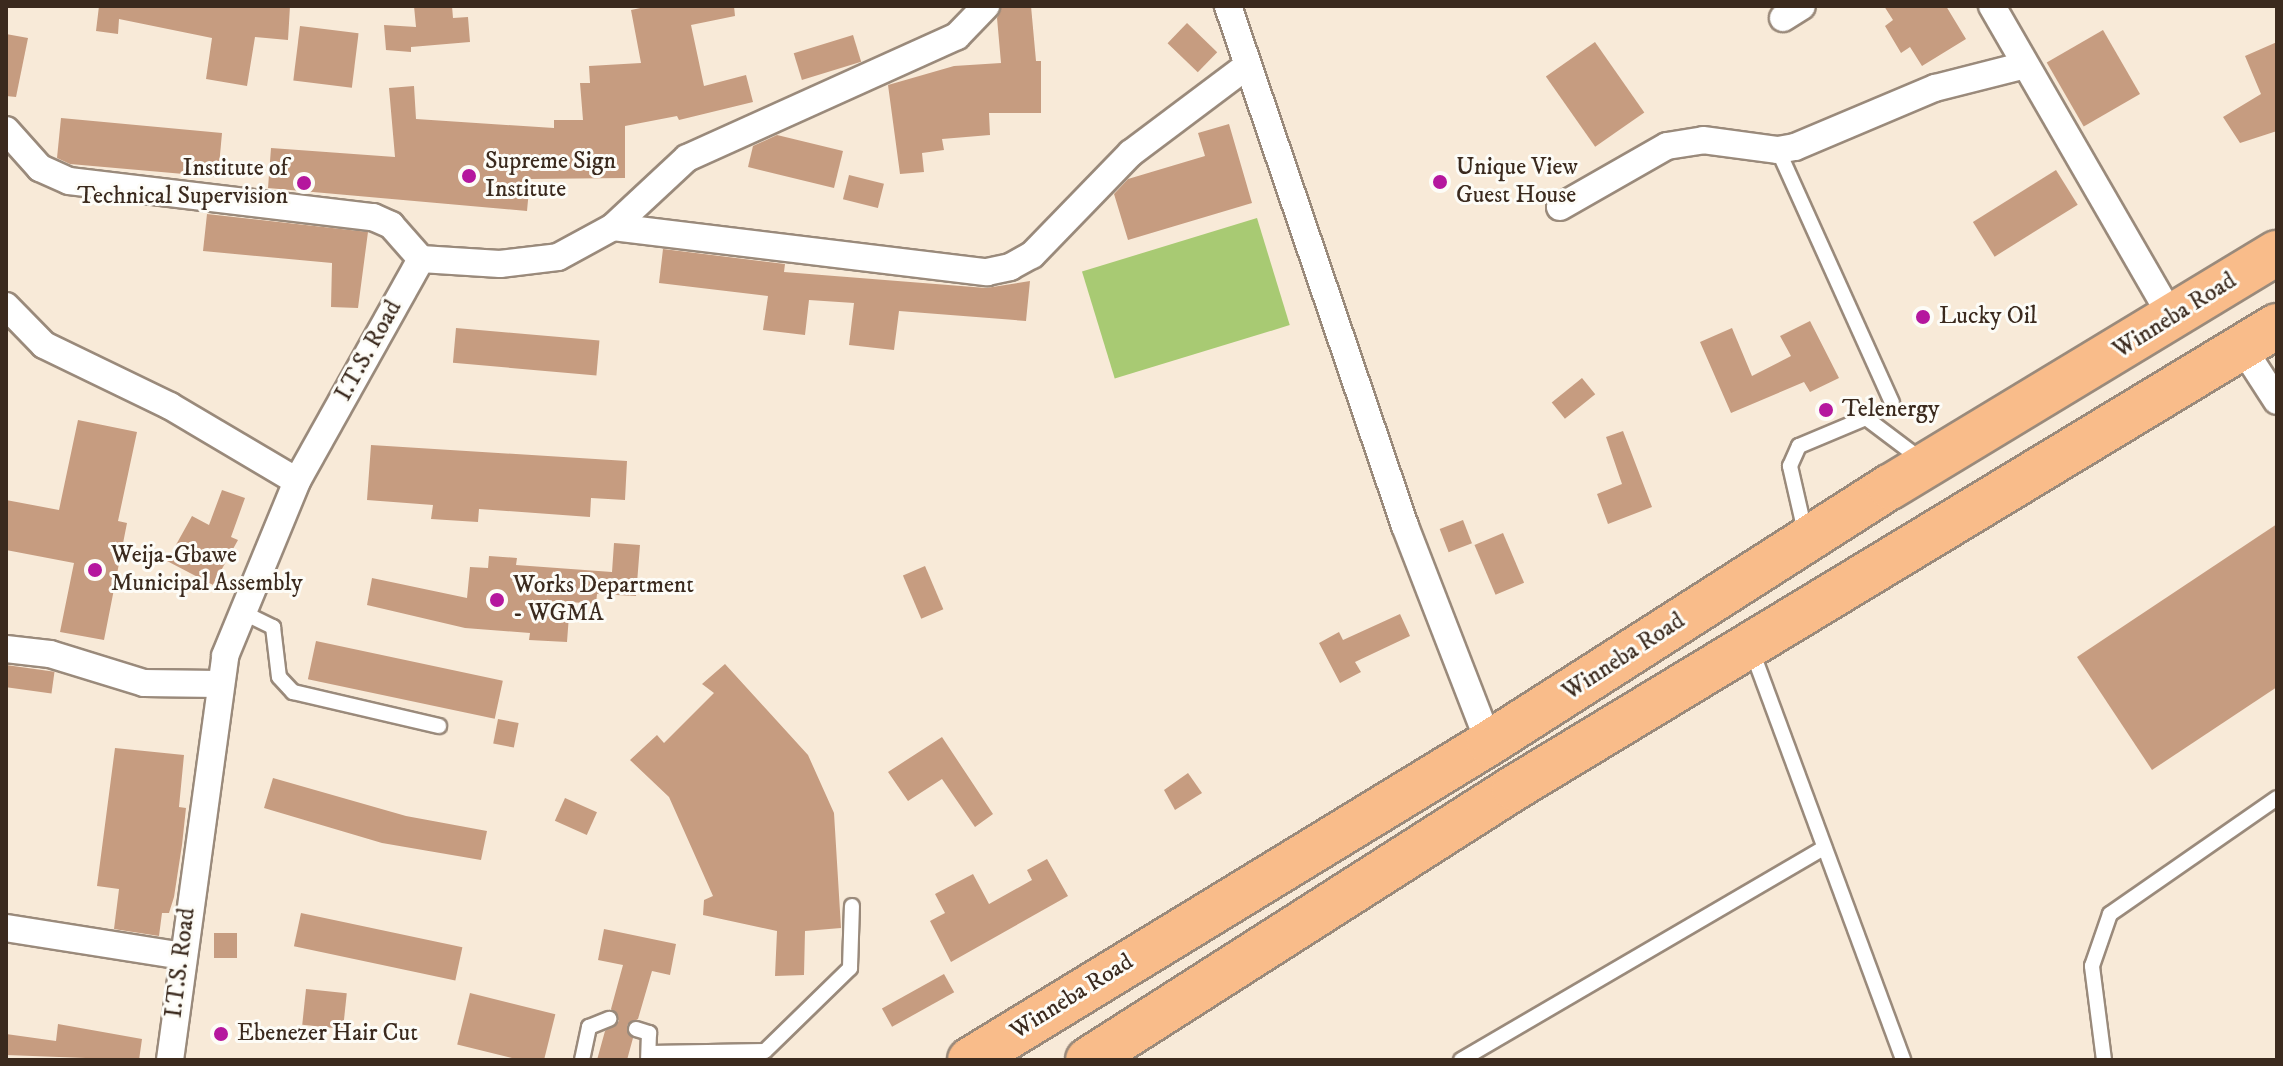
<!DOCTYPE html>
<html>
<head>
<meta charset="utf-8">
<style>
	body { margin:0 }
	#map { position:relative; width:2283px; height:1066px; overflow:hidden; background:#f8ead8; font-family:"IM FELL DW Pica",serif }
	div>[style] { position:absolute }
	.green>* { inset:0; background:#a8ca73; transform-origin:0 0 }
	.building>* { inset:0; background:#c69c80; transform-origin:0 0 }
	.roads { filter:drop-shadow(2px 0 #9a8a7b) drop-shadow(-2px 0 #9a8a7b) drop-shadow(0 2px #9a8a7b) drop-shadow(0 -2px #9a8a7b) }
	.lane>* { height:14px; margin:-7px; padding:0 7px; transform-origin:7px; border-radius:7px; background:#fff }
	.street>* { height:26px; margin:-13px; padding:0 13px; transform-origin:13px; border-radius:13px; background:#fff }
	.highway>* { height:44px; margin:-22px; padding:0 22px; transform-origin:22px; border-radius:22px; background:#f9bc8a }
	.dots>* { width:22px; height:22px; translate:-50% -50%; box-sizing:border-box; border:4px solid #fdfcf7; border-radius:50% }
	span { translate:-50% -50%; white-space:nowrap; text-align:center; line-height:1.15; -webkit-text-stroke:6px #fdfcf7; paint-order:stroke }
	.poi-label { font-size:24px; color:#3b2a1e }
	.left { translate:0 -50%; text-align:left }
	.right { translate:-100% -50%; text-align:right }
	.street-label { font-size:24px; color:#3b2a1e }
	.frame { position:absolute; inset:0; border:8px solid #3b2a1e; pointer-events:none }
</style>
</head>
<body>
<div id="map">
	<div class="green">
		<i style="left:1257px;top:218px;width:112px;height:183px;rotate:73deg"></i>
	</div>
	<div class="building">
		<i style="clip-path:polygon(99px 6px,290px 6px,288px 40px,255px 37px,247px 86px,206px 79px,212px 38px,119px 19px,118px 34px,96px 31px)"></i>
		<i style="clip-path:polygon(414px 6px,452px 6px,453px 18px,468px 17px,470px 42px,411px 47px,411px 52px,386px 50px,384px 25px,416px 27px)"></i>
		<i style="clip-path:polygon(650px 6px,734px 6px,735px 16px,691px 25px,704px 86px,746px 75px,753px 102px,679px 120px,677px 116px,625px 126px,625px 178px,530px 179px,527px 211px,268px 188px,271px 148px,395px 157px,389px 88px,414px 86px,416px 119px,554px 128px,554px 120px,583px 120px,580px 83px,590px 83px,589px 66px,641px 63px,631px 10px)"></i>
		<i style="clip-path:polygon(1002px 6px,1031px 6px,1036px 61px,1041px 61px,1041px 113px,989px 113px,990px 135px,942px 139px,944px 150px,922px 153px,924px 172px,900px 174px,888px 85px,954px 66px,1001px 63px,997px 18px)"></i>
		<i style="clip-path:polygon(1884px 6px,1946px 6px,1966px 39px,1922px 66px,1910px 47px,1901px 53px,1885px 26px,1893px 20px)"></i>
		<i style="left:1187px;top:23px;width:42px;height:28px;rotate:44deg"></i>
		<i style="left:300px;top:26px;width:59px;height:55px;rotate:7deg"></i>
		<i style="left:2103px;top:30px;width:74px;height:65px;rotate:60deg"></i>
		<i style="clip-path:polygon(6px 34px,28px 38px,16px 97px,6px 96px)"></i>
		<i style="left:853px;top:35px;width:28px;height:62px;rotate:73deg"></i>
		<i style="left:1595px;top:42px;width:86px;height:60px;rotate:55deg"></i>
		<i style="clip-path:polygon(2277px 42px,2277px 131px,2240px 143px,2223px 117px,2261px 94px,2245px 56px)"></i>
		<i style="clip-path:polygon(61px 118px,222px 133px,218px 177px,70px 164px,57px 158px)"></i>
		<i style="clip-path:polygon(1229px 124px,1252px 203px,1128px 240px,1114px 194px,1128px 179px,1205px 156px,1198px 133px)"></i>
		<i style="clip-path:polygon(777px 135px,843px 151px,834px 188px,748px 167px,753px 146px)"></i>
		<i style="left:2056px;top:170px;width:41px;height:98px;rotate:58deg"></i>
		<i style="left:849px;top:175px;width:36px;height:25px;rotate:14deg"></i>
		<i style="clip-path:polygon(207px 214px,368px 232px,358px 308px,331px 307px,332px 263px,203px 251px)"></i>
		<i style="clip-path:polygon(663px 249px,785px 264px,784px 272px,986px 288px,1030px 281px,1026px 321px,899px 311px,894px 350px,849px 345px,854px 303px,809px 300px,805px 335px,763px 330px,768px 296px,659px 283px)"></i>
		<i style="clip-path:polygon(1810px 321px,1839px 378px,1810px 392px,1804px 382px,1731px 413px,1700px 342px,1732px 328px,1752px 376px,1791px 356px,1780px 336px)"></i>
		<i style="left:456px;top:328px;width:144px;height:35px;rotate:5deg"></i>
		<i style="left:1582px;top:378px;width:21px;height:39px;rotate:51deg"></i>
		<i style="clip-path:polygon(78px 420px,137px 432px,118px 521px,127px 523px,104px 640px,60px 632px,74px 563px,6px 550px,6px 500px,59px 510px)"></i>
		<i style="clip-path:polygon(1623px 431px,1652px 507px,1608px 524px,1597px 494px,1622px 484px,1606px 437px)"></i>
		<i style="clip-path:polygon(371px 445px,627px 461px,625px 500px,591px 498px,590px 517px,479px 509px,478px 522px,431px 519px,433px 505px,367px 500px)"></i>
		<i style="clip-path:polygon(222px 490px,245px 498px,231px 537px,238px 540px,213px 585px,167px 561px,192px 516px,209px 525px)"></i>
		<i style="left:1463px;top:520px;width:25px;height:25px;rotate:69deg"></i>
		<i style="clip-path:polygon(2277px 524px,2277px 687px,2152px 770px,2077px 657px)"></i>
		<i style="left:1503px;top:533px;width:54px;height:31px;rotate:67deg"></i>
		<i style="clip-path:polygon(614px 543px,640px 545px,636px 596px,597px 594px,596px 604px,570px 602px,567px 642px,529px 640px,530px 633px,465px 628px,367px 605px,372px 578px,467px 598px,470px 567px,488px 568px,489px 556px,517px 558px,516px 565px,612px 572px)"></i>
		<i style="left:925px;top:566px;width:47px;height:24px;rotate:67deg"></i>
		<i style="clip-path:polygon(1400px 614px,1410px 636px,1355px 662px,1361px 672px,1340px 683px,1319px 643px,1339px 632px,1343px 640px)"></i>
		<i style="left:316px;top:641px;width:191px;height:39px;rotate:12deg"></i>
		<i style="clip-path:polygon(725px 664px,808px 755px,834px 813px,841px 928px,805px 931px,804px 975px,775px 976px,777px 931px,703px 915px,704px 900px,713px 896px,669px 797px,630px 760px,657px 735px,664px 743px,714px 693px,702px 684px)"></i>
		<i style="left:6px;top:665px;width:49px;height:22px;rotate:8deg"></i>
		<i style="left:498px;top:719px;width:21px;height:25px;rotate:11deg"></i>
		<i style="clip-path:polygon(942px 737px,993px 814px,975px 827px,942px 779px,908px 801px,888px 772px)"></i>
		<i style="clip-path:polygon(115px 748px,184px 755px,179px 807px,186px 808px,182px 845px,174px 897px,169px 913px,162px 913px,159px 936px,114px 929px,119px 889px,97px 886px)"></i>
		<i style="clip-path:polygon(1188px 773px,1202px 793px,1175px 810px,1164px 790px)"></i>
		<i style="clip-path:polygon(273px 778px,406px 816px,487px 831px,481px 860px,382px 843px,264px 808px)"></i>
		<i style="left:565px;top:798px;width:35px;height:25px;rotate:24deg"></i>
		<i style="clip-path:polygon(1047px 859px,1068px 896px,951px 962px,930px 921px,945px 913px,935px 894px,973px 874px,989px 904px,1032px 880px,1027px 870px)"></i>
		<i style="left:301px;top:913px;width:165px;height:34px;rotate:12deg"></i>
		<i style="clip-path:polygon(604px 929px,676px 944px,670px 975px,652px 971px,638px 1019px,627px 1025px,633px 1038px,627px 1060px,597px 1060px,605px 1031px,619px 1021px,611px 1009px,623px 965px,598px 960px)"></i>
		<i style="left:214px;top:933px;width:23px;height:25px"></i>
		<i style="left:944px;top:974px;width:21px;height:71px;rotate:61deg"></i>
		<i style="left:306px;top:989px;width:41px;height:36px;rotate:6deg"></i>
		<i style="left:470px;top:993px;width:88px;height:53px;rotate:14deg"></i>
		<i style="clip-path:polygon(58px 1024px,142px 1039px,139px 1060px,6px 1055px,6px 1034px,56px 1041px)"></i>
	</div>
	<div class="roads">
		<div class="lane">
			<i style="left:1778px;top:150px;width:277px;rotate:65.7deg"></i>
			<i style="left:1806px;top:536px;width:72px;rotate:-102.9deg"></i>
			<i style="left:1790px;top:466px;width:22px;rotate:-66deg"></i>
			<i style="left:1799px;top:446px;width:73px;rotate:-22.7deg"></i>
			<i style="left:1866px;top:418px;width:71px;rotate:37deg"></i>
			<i style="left:240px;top:611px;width:37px;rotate:26deg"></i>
			<i style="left:273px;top:627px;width:50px;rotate:83.2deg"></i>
			<i style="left:279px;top:677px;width:21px;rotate:47deg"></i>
			<i style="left:293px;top:692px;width:150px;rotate:13.1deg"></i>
			<i style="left:1752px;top:651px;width:436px;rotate:69.7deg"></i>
			<i style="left:636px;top:1029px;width:14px;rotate:17deg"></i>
			<i style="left:649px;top:1033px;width:27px;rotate:92deg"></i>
			<i style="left:650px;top:1053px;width:115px;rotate:-1deg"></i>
			<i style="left:765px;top:1051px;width:119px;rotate:-44.3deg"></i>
			<i style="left:850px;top:968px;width:62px;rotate:-88.2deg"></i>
			<i style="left:582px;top:1060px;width:34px;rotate:-78deg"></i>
			<i style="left:589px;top:1027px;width:22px;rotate:-22deg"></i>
			<i style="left:1461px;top:1060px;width:420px;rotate:-30.3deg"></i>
			<i style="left:2104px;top:1060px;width:95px;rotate:-97.3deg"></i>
			<i style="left:2092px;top:966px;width:55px;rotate:-70.9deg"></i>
			<i style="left:2110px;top:914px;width:203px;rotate:-34.8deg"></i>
		</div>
		<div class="street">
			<i style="left:1228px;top:6px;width:549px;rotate:71.2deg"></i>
			<i style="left:1405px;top:526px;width:233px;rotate:68.8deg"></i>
			<i style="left:1992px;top:6px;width:362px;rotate:60deg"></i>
			<i style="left:1783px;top:18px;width:22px;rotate:-32deg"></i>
			<i style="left:6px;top:130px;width:51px;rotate:48.2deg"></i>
			<i style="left:40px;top:168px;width:32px;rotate:24deg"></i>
			<i style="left:69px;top:181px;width:306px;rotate:6.8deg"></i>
			<i style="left:373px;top:217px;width:20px;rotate:24deg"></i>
			<i style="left:391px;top:225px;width:45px;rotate:48.6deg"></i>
			<i style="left:1560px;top:207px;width:123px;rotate:-29.7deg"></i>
			<i style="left:1667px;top:146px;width:36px;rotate:-9deg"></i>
			<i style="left:1703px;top:140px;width:76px;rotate:7.6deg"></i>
			<i style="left:1778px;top:150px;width:17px;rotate:-10deg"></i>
			<i style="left:1795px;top:147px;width:152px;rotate:-22.9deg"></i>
			<i style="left:1935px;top:88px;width:93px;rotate:-14.3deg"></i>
			<i style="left:613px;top:227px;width:377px;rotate:6.9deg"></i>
			<i style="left:987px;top:272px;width:24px;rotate:-12deg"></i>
			<i style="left:1010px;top:267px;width:25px;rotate:-29deg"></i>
			<i style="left:1032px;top:255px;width:142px;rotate:-45.9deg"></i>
			<i style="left:1131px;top:153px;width:145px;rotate:-36.9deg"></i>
			<i style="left:6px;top:306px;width:54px;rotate:45.7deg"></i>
			<i style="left:44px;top:345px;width:140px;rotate:25.8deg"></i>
			<i style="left:170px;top:406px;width:147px;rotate:30.6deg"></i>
			<i style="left:2242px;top:347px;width:64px;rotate:57.1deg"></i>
			<i style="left:6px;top:649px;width:44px;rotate:6.5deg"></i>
			<i style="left:50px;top:654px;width:98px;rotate:17.1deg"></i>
			<i style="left:144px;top:683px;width:74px;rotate:0.8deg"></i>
			<i style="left:6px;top:928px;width:178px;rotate:9deg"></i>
			<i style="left:170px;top:1060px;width:408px;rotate:-82.2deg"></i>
			<i style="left:225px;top:656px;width:189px;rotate:-67.6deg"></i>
			<i style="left:297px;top:481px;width:254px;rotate:-60.8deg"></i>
			<i style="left:421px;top:259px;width:79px;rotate:3.6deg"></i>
			<i style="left:500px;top:264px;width:58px;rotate:-6.9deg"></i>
			<i style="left:558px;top:257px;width:63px;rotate:-28.6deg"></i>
			<i style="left:613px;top:227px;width:101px;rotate:-43deg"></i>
			<i style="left:687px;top:158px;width:296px;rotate:-24.3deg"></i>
			<i style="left:957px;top:36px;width:42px;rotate:-46deg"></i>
		</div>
		<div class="highway">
			<i style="left:970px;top:1060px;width:608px;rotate:-31.42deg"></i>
			<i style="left:1489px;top:743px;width:476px;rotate:-32.6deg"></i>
			<i style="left:1890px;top:487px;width:452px;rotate:-31.2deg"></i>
			<i style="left:1088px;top:1060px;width:505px;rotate:-32.56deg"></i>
			<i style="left:1514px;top:788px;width:892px;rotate:-31.2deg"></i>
		</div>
	</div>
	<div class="dots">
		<i style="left:469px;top:176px;background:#b5179e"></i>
		<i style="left:1440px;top:182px;background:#b5179e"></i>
		<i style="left:304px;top:183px;background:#b5179e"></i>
		<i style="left:1923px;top:317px;background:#b5179e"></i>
		<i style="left:1826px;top:410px;background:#b5179e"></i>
		<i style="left:95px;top:570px;background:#b5179e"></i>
		<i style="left:497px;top:600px;background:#b5179e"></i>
		<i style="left:221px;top:1034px;background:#b5179e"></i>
	</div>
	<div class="poi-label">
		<span class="left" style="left:485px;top:176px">Supreme Sign<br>Institute</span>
		<span class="left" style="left:1456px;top:182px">Unique View<br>Guest House</span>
		<span class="right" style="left:288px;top:183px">Institute of<br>Technical Supervision</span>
		<span class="left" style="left:1939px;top:317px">Lucky Oil</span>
		<span class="left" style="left:1842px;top:410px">Telenergy</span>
		<span class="left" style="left:111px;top:570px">Weija-Gbawe<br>Municipal Assembly</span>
		<span class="left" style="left:513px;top:600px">Works Department<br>- WGMA</span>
		<span class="left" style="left:237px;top:1034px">Ebenezer Hair Cut</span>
	</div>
	<div class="street-label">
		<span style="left:2175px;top:316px;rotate:-32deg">Winneba Road</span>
		<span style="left:369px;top:351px;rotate:-61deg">I.T.S. Road</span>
		<span style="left:1624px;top:657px;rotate:-33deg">Winneba Road</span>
		<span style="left:181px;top:963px;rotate:-83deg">I.T.S. Road</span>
		<span style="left:1072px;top:997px;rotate:-32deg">Winneba Road</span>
	</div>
	<div class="frame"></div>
</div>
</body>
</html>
